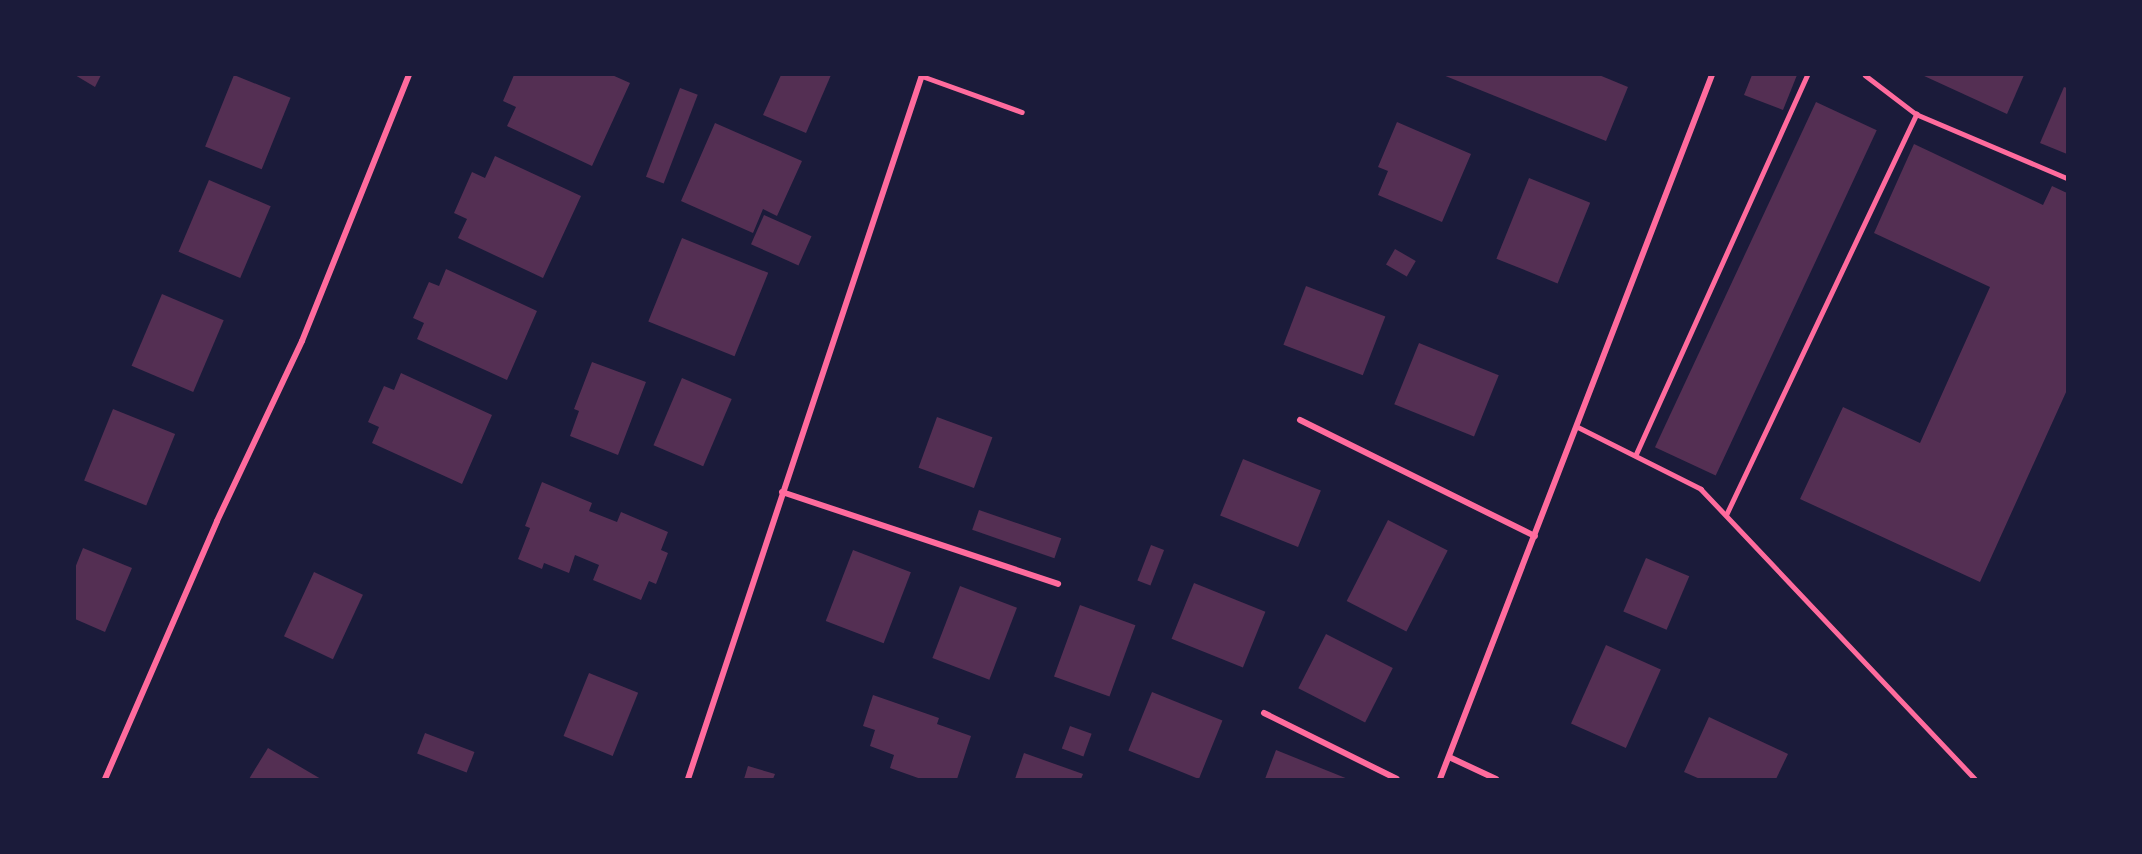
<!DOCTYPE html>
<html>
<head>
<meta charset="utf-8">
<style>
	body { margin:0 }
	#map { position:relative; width:2142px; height:854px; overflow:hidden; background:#1b1b3a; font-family:"Space Grotesk",sans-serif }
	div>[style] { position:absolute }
	.building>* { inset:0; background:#542f53; transform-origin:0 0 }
	.service>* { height:4.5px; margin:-2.25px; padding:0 2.25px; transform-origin:2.25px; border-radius:2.25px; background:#ff6b9d }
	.minor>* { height:6px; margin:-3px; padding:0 3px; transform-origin:3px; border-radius:3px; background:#ff6b9d }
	span { translate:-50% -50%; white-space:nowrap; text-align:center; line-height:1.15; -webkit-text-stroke:6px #1b1b3a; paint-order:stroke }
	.frame { position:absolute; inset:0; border:76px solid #1b1b3a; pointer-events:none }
</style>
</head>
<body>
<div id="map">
	<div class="building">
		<i style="clip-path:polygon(75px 75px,101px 75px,95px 87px)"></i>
		<i style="left:234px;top:75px;width:61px;height:77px;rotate:22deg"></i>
		<i style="clip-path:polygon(514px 75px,612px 75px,630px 83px,592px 166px,507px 126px,516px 107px,503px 101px)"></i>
		<i style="clip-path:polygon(781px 75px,831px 75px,806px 133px,763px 115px)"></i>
		<i style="clip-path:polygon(1443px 75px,1599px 75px,1628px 87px,1606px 141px)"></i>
		<i style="clip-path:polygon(1752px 75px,1797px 75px,1783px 110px,1744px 95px)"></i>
		<i style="clip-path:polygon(1922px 75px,2024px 75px,2007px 114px)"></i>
		<i style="clip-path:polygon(2064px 87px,2067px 88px,2067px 154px,2040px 143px)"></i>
		<i style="left:680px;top:88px;width:19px;height:95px;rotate:21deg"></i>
		<i style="left:1816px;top:102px;width:67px;height:381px;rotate:25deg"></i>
		<i style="clip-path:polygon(1397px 122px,1471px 154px,1442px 222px,1378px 195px,1388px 171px,1378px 167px)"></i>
		<i style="clip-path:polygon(715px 123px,802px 161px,777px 216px,763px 209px,753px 233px,681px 201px)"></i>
		<i style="clip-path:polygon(1914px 144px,2043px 205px,2052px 186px,2067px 193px,2067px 390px,1980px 582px,1800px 499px,1843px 407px,1920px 443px,1990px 287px,1874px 233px)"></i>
		<i style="clip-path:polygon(495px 156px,581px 196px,543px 278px,458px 238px,467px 219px,454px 213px,472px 172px,485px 178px)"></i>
		<i style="left:1529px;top:178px;width:66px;height:87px;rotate:22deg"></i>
		<i style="left:209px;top:180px;width:67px;height:78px;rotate:23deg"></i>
		<i style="left:764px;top:215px;width:52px;height:32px;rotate:24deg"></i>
		<i style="left:682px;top:238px;width:93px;height:90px;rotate:22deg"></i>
		<i style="left:1395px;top:249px;width:24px;height:18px;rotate:30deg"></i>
		<i style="clip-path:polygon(446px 269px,537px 311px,507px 380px,417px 339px,424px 323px,413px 318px,429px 282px,439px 286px)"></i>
		<i style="left:1306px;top:286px;width:85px;height:63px;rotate:21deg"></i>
		<i style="left:162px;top:294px;width:67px;height:78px;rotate:23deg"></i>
		<i style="left:1419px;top:343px;width:86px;height:66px;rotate:22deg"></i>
		<i style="clip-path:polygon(592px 362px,646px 382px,618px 455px,570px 436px,579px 411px,574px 409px)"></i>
		<i style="clip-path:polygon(401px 373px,492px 415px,462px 484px,372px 443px,379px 427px,368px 422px,384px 386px,394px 390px)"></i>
		<i style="left:682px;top:378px;width:54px;height:73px;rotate:23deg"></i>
		<i style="left:113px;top:409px;width:67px;height:77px;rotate:22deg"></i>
		<i style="left:937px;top:417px;width:59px;height:54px;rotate:20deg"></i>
		<i style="left:1243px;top:459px;width:84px;height:61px;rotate:22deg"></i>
		<i style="clip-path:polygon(542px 482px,592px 503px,589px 511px,617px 522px,621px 512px,668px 532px,661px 550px,668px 553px,656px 584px,649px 581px,641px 600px,593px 580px,599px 565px,575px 555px,569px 573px,544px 563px,542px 569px,518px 559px,530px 528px,525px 526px)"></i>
		<i style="left:979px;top:510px;width:87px;height:21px;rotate:19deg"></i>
		<i style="left:1388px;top:520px;width:67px;height:91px;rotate:27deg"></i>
		<i style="left:1151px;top:545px;width:14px;height:38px;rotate:21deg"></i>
		<i style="clip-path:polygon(83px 548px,132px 568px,105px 632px,75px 619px,75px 568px)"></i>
		<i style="left:853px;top:550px;width:62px;height:76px;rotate:21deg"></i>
		<i style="left:1646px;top:558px;width:47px;height:58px;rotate:23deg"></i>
		<i style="left:314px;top:572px;width:54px;height:71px;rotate:25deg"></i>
		<i style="left:1194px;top:583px;width:77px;height:60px;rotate:22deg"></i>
		<i style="left:960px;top:586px;width:61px;height:77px;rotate:21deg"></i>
		<i style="left:1080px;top:605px;width:59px;height:76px;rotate:20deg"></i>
		<i style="left:1326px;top:634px;width:75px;height:61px;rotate:27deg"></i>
		<i style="left:1606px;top:645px;width:60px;height:86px;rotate:24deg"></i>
		<i style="left:589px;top:673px;width:53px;height:68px;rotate:22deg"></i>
		<i style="left:1152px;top:692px;width:76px;height:63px;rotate:22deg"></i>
		<i style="clip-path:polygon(873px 695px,939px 718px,937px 724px,971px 736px,957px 779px,921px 779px,890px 768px,894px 755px,870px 746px,875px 730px,863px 726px)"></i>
		<i style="clip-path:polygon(1709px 717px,1788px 754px,1776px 779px,1700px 779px,1684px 772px)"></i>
		<i style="left:1070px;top:726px;width:23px;height:24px;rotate:20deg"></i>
		<i style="left:425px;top:733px;width:53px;height:22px;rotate:21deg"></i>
		<i style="clip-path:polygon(268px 748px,321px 779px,249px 779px)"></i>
		<i style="clip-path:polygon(1276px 750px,1348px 779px,1265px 779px)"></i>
		<i style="clip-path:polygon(1024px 753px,1083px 774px,1081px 779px,1015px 779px)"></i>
		<i style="clip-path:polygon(748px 766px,775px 774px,773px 779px,744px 779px)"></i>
	</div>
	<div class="service">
		<i style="left:1865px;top:75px;width:64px;rotate:37.4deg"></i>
		<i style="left:1916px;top:114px;width:164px;rotate:23deg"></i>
		<i style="left:922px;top:76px;width:106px;rotate:19.8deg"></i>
		<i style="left:1576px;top:426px;width:140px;rotate:26.7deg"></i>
		<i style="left:1701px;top:489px;width:399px;rotate:46.6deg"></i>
		<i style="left:1636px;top:454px;width:416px;rotate:-65.7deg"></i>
		<i style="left:1726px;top:515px;width:444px;rotate:-64.6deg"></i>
	</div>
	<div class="minor">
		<i style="left:1300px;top:420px;width:262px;rotate:26.3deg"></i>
		<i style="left:782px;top:492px;width:291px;rotate:18.4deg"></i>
		<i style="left:1264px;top:713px;width:148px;rotate:26.4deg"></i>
		<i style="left:1449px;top:757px;width:52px;rotate:25.1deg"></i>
		<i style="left:105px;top:779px;width:281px;rotate:-66.5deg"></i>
		<i style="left:217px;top:521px;width:199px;rotate:-64.7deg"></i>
		<i style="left:302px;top:341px;width:287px;rotate:-68.1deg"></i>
		<i style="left:688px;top:779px;width:742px;rotate:-71.61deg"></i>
		<i style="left:1440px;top:779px;width:755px;rotate:-68.88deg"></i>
	</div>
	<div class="frame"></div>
</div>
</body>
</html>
